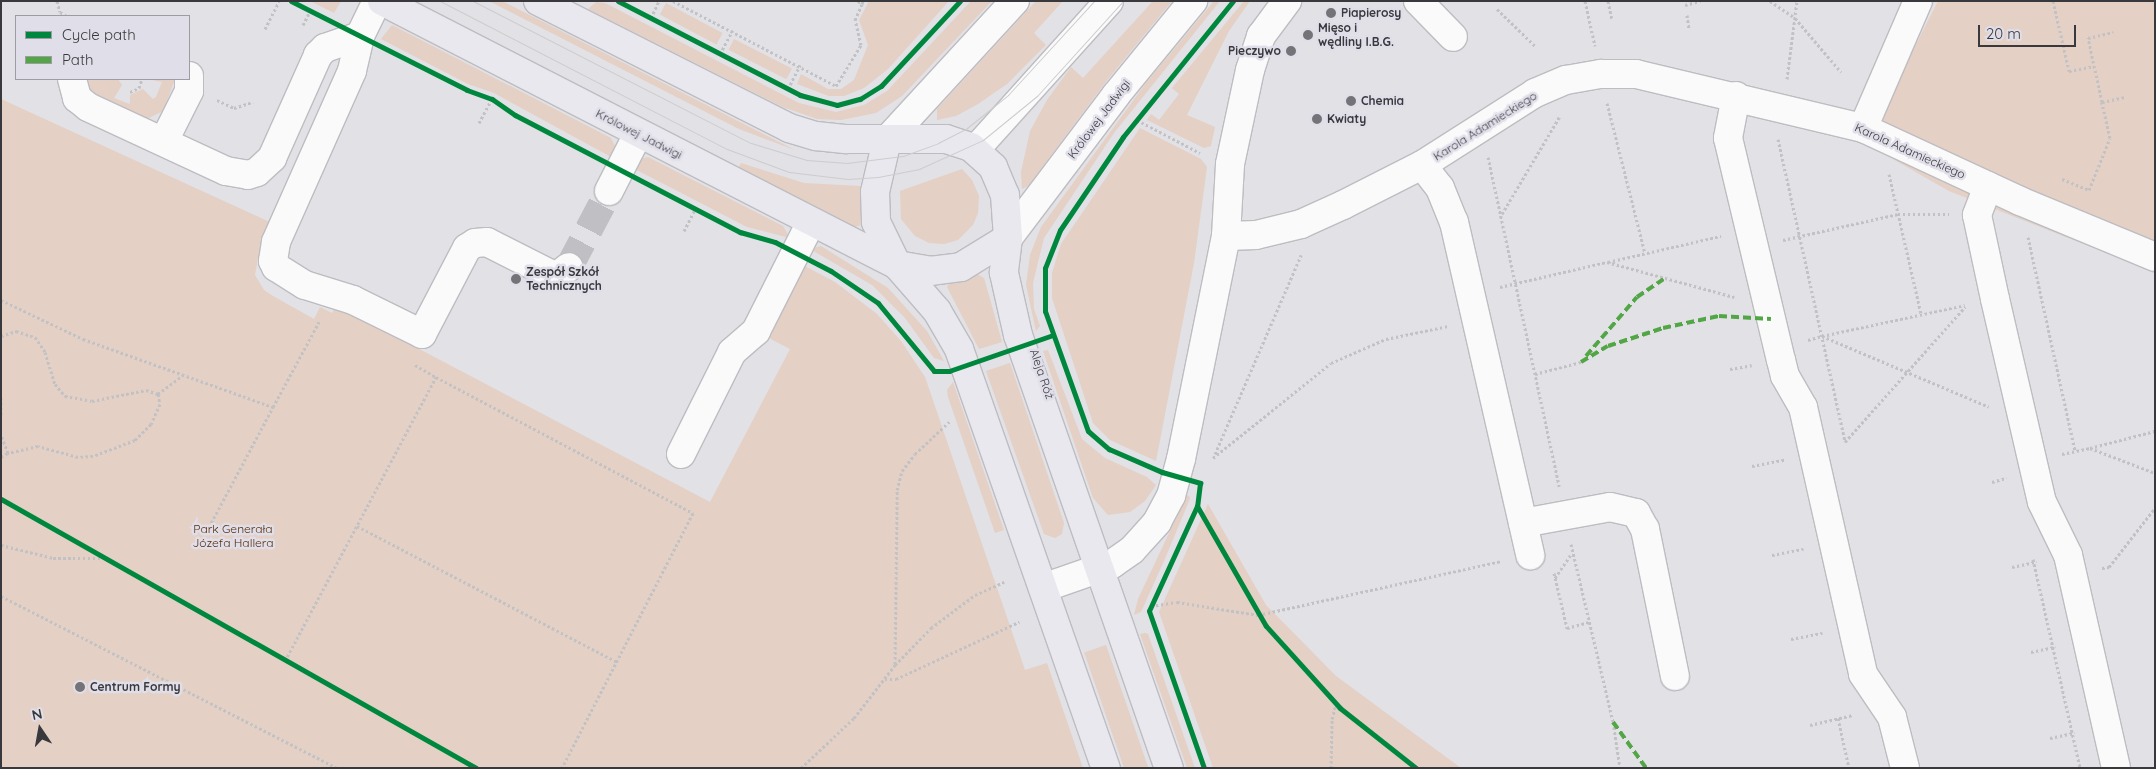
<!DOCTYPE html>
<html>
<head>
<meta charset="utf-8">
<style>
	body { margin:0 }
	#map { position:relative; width:2156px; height:769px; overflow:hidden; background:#e1e1e6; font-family:Quicksand,sans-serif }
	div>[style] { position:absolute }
	.green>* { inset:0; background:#e4d0c5; transform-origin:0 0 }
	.minor-tunnel>* { height:28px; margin-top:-14px; transform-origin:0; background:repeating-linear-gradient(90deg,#bfbfc4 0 28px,transparent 0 42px) }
	.path>* { height:3px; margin-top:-1.5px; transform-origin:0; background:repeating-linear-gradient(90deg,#c2c2c4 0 2.5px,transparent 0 5px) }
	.roads { filter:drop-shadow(1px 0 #bdbdc1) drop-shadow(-1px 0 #bdbdc1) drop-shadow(0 1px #bdbdc1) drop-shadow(0 -1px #bdbdc1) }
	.minor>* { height:28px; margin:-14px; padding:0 14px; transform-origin:14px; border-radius:14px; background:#fafafb }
	.major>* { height:28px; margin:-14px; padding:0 14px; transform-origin:14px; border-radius:14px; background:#e9e8ee }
	.tram>* { height:1px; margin:-0.5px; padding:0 0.5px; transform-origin:0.5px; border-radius:0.5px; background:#cdcdce }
	.quiet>* { height:4px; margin-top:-2px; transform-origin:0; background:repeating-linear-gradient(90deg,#53a646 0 8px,transparent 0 12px) }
	.cycleway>* { height:5px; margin:-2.5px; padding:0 2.5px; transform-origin:2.5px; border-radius:2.5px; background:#00873e }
	.dots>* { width:14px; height:14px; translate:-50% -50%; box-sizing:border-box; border:2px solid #e0dee9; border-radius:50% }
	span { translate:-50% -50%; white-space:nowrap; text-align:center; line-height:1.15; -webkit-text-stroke:5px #e0dee9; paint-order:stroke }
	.poi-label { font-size:12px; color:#39393d; font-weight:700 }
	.left { translate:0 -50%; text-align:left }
	.right { translate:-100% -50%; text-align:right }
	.street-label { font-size:12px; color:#39393d }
	.park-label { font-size:12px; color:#582b05 }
	.frame { position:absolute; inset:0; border:2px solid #39393d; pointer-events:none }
	.legend { position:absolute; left:15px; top:15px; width:175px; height:65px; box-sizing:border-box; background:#e0dee9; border:1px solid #9d9ca4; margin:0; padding:6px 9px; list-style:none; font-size:15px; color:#39393d }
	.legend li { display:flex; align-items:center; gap:10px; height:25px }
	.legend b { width:25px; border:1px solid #9d9ca4 }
	.north { position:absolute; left:15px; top:704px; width:50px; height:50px; -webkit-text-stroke:4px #e0dee9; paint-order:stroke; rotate:348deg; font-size:14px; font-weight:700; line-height:20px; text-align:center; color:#39393d }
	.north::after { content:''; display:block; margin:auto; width:18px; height:22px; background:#39393d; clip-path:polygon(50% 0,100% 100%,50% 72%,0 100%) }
	.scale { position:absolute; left:1978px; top:25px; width:98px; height:22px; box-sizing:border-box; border:2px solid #39393d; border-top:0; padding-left:6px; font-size:15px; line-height:18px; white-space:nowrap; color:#39393d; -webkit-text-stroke:4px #e0dee9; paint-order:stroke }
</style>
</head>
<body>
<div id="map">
	<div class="green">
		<i style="clip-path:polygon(310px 1px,341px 1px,334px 13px)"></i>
		<i style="clip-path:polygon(489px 1px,502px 1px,795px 150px,739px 129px)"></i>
		<i style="clip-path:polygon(869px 1px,949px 1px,888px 69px,864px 88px,844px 96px,829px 96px,797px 84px,801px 74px,828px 89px,841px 89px,854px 80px,868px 45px,859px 20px)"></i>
		<i style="clip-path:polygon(971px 1px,992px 1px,902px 96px,876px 113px,841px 120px,817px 119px,783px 107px,588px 9px,596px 2px,605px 3px,799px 103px,836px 112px,864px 105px,887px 91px)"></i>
		<i style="clip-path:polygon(1036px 1px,1063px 1px,1034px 33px,1046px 45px,1007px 84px,978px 104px,956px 116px,937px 120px,937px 109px)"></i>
		<i style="clip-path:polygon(1153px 1px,1172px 1px,1108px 79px,1028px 186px,1022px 189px,1021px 172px,1030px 131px,1047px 100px,1071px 67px,1083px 78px)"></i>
		<i style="clip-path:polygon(1214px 1px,1220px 1px,1114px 133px,1044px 238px,1033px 283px,1034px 309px,1040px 326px,1036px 331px,1026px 285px,1030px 255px,1041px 227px,1146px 83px)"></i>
		<i style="clip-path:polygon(1244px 1px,1250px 1px,1229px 31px,1187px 115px,1215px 127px,1211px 146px,1204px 148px,1147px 120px,1151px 114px,1159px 120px,1179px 94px,1172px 88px)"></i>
		<i style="clip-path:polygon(1938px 1px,2155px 1px,2155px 272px,1949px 191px,1870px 146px,1901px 74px)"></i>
		<i style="left:666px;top:3px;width:64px;height:13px;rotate:28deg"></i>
		<i style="clip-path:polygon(392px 25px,611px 138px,616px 148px,613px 158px,494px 93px,468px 84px,381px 39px)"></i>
		<i style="left:734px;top:39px;width:65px;height:12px;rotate:27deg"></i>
		<i style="clip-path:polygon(82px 79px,118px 79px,122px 85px,114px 98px,130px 104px,130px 95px,143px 89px,153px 99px,156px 97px,162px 82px,147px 79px,174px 79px,174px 82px,163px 111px,145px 120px,95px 101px)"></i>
		<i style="clip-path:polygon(1px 99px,272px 223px,259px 253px,255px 275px,264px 290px,273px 296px,314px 319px,320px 307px,332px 313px,336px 306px,347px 311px,710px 502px,790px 349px,765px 336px,801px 264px,835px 282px,877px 314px,901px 341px,925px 377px,1025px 670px,1047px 663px,1083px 768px,1px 768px)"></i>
		<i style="clip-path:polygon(1140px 128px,1201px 159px,1207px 167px,1194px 263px,1156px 461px,1110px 440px,1093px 423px,1052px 298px,1052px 273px,1061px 244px)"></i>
		<i style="clip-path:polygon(648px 157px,783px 226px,790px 238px,747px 227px,633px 168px,640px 159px)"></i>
		<i style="clip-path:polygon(741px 163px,804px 183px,860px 186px,861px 225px,855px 227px,739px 167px)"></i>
		<i style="clip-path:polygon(962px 169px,972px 180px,979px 196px,978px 213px,973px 225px,958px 240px,944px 244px,929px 243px,915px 236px,901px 219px,900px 191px)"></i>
		<i style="clip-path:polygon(821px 246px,888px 288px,927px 331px,944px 361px,934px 358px,905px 318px,872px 285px,810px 249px)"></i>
		<i style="clip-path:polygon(977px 274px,984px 278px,1002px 342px,979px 349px,947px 287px,949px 283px)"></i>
		<i style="clip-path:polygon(1048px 350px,1082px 439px,1105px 458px,1147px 477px,1156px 485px,1145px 501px,1130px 512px,1108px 515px,1093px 498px,1043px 351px)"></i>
		<i style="clip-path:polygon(1010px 363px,1064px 523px,1062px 534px,1055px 538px,1044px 534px,986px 371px)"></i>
		<i style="clip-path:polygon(953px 382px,1004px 530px,995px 533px,948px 397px,947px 390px)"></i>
		<i style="clip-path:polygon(1187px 495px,1190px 497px,1189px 501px,1164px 561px,1141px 612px,1134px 615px,1138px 599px)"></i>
		<i style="clip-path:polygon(1208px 504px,1266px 605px,1336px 676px,1461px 768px,1213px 768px,1159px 612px)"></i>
		<i style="clip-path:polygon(1145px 633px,1148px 634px,1195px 768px,1187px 768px,1140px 634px)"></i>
		<i style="left:1106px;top:645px;width:130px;height:23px;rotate:71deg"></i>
	</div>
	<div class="minor-tunnel">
		<i style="left:569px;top:267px;width:86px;rotate:-62.2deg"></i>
	</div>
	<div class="path">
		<i style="left:57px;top:1px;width:11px;rotate:75deg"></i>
		<i style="left:60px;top:12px;width:8px;rotate:30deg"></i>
		<i style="left:673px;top:1px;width:184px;rotate:27.5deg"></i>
		<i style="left:836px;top:86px;width:48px;rotate:-58.6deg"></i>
		<i style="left:861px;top:45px;width:26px;rotate:-103deg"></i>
		<i style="left:855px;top:20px;width:17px;rotate:-66deg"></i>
		<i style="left:858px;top:1px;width:5px;rotate:37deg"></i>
		<i style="left:862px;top:4px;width:3px;rotate:-72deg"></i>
		<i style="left:1585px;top:1px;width:46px;rotate:77.5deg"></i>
		<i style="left:1608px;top:1px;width:19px;rotate:78deg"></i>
		<i style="left:1770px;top:1px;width:30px;rotate:34deg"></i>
		<i style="left:1795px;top:18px;width:71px;rotate:49.6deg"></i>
		<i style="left:2053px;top:1px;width:72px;rotate:77.1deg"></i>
		<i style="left:2069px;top:71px;width:25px;rotate:-11deg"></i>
		<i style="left:215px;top:2px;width:1px;rotate:-90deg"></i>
		<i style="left:1685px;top:5px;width:16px;rotate:-15deg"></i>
		<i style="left:1497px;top:9px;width:53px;rotate:44.2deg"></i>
		<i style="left:1687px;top:15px;width:14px;rotate:82deg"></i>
		<i style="left:651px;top:18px;width:19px;rotate:-65deg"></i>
		<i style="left:303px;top:25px;width:16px;rotate:-63deg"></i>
		<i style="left:265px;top:29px;width:31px;rotate:-63deg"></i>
		<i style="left:720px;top:54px;width:27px;rotate:-62deg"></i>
		<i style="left:1787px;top:79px;width:79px;rotate:-82.7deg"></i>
		<i style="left:788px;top:89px;width:27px;rotate:-63deg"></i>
		<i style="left:130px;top:92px;width:10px;rotate:-24deg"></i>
		<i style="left:139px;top:88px;width:9px;rotate:-72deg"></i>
		<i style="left:217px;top:100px;width:19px;rotate:25deg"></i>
		<i style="left:234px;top:108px;width:20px;rotate:-18deg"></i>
		<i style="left:2102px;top:102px;width:66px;rotate:-102.3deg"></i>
		<i style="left:2088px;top:38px;width:26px;rotate:-13deg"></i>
		<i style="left:1607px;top:103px;width:155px;rotate:75.8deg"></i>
		<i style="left:1137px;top:120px;width:71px;rotate:27.6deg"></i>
		<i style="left:479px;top:123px;width:27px;rotate:-62deg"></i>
		<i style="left:1778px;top:139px;width:310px;rotate:77.5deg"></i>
		<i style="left:1845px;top:442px;width:181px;rotate:-48.4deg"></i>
		<i style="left:1488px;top:157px;width:337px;rotate:77.8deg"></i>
		<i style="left:1889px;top:174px;width:144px;rotate:77.1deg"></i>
		<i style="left:2062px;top:179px;width:29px;rotate:22deg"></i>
		<i style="left:2089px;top:190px;width:56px;rotate:-68deg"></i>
		<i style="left:2110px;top:138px;width:37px;rotate:-103deg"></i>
		<i style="left:2102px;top:102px;width:24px;rotate:-12deg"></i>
		<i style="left:1502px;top:214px;width:114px;rotate:-59.4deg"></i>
		<i style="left:684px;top:231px;width:25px;rotate:-63deg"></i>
		<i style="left:2028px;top:237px;width:219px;rotate:77.6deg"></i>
		<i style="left:1783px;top:240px;width:118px;rotate:-12.7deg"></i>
		<i style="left:1898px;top:214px;width:51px"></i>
		<i style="left:1608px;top:262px;width:116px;rotate:-13deg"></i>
		<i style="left:1500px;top:287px;width:110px;rotate:-13.2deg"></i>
		<i style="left:1607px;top:262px;width:132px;rotate:15.4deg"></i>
		<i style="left:1px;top:300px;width:91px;rotate:25.4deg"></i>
		<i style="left:83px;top:339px;width:202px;rotate:19.7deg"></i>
		<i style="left:273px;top:407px;width:97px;rotate:-61.6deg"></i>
		<i style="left:1px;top:336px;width:16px;rotate:-18deg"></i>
		<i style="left:16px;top:331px;width:20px;rotate:18deg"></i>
		<i style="left:35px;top:337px;width:18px;rotate:56deg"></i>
		<i style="left:45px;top:352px;width:34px;rotate:73deg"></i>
		<i style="left:55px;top:384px;width:16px;rotate:50deg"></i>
		<i style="left:65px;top:396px;width:27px;rotate:10deg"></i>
		<i style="left:92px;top:401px;width:55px;rotate:-11.5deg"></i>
		<i style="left:146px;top:390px;width:13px;rotate:18deg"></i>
		<i style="left:158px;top:394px;width:10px;rotate:79deg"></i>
		<i style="left:160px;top:404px;width:22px;rotate:114deg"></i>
		<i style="left:151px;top:424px;width:23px;rotate:135deg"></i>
		<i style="left:135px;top:440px;width:45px;rotate:159.1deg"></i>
		<i style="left:93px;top:456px;width:15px;rotate:176deg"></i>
		<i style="left:78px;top:457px;width:41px;rotate:-164.6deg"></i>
		<i style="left:38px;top:446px;width:31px;rotate:167deg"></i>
		<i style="left:8px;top:453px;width:19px;rotate:-111deg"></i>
		<i style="left:1822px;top:336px;width:146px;rotate:-12.2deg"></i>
		<i style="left:1808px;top:340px;width:15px;rotate:-16deg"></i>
		<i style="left:1822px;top:336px;width:181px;rotate:23deg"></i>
		<i style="left:415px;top:365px;width:24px;rotate:30deg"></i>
		<i style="left:1730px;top:369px;width:22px;rotate:-10deg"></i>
		<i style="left:1535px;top:374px;width:48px;rotate:-14.6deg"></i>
		<i style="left:158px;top:394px;width:31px;rotate:-37deg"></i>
		<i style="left:1px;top:397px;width:19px;rotate:90deg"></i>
		<i style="left:2090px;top:448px;width:67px;rotate:-14.7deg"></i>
		<i style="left:1215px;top:454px;width:217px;rotate:-66.6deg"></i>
		<i style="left:2062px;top:454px;width:29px;rotate:-12deg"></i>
		<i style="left:2090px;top:448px;width:70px;rotate:21deg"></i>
		<i style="left:1px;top:457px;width:8px;rotate:-30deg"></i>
		<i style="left:1213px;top:458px;width:151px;rotate:-38.8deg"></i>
		<i style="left:1331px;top:363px;width:60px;rotate:-23.6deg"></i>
		<i style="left:1386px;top:339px;width:63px;rotate:-11.8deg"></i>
		<i style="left:1752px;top:466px;width:33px;rotate:-11deg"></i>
		<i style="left:1992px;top:482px;width:15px;rotate:-16deg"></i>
		<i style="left:357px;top:526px;width:293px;rotate:27.6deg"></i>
		<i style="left:209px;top:527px;width:136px;rotate:-61.9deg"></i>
		<i style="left:1571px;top:544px;width:183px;rotate:76.7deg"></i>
		<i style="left:1613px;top:722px;width:47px;rotate:81.3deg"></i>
		<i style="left:1px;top:545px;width:54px;rotate:14deg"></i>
		<i style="left:53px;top:558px;width:49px"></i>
		<i style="left:1772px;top:555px;width:32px;rotate:-11deg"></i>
		<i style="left:2033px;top:559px;width:214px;rotate:77.3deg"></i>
		<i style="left:2012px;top:567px;width:25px;rotate:-12deg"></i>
		<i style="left:2102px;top:568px;width:7px;rotate:-8deg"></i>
		<i style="left:2109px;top:567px;width:75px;rotate:-52.1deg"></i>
		<i style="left:1554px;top:573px;width:57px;rotate:76.7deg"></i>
		<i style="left:1567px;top:628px;width:23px;rotate:-15deg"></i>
		<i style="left:1555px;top:578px;width:30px;rotate:-56deg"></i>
		<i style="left:1px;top:596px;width:377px;rotate:27.1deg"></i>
		<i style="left:1151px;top:606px;width:26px;rotate:-9deg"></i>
		<i style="left:1177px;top:602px;width:82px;rotate:9.1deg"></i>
		<i style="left:1258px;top:615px;width:249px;rotate:-12.5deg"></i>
		<i style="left:1791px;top:639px;width:32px;rotate:-11deg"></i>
		<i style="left:2031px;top:652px;width:25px;rotate:-12deg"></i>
		<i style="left:285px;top:661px;width:322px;rotate:-62deg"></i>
		<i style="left:436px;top:377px;width:291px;rotate:27.9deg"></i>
		<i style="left:693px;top:513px;width:287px;rotate:117.2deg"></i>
		<i style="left:895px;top:664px;width:174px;rotate:-89.3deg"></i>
		<i style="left:897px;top:490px;width:20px;rotate:-75deg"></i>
		<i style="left:902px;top:471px;width:21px;rotate:-53deg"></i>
		<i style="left:915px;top:454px;width:47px;rotate:-43.3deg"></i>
		<i style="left:885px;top:679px;width:11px"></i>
		<i style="left:896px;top:679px;width:136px;rotate:-24.9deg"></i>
		<i style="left:1838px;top:718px;width:51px;rotate:77.6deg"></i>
		<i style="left:1810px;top:725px;width:44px;rotate:-13.1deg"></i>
		<i style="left:2050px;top:738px;width:25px;rotate:-12deg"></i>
		<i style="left:801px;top:768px;width:73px;rotate:-43.3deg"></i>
		<i style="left:854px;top:718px;width:67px;rotate:-52.3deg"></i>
		<i style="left:895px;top:665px;width:52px;rotate:-45.8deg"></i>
		<i style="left:931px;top:628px;width:55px;rotate:-36.9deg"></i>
		<i style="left:975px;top:595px;width:32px;rotate:-24deg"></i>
		<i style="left:1331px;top:768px;width:49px;rotate:-88.8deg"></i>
		<i style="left:1332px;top:719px;width:16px;rotate:-75deg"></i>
	</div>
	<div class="roads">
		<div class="minor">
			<i style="left:377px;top:1px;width:39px;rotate:116deg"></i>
			<i style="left:360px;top:36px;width:36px;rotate:103deg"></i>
			<i style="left:352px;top:71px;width:187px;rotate:114deg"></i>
			<i style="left:276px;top:242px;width:19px;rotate:99deg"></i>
			<i style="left:273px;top:261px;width:7px;rotate:63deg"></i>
			<i style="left:276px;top:267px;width:34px;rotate:32deg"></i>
			<i style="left:305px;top:285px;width:50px;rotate:17.4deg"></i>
			<i style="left:353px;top:300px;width:77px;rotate:26.2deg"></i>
			<i style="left:422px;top:334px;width:97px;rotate:-62.4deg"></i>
			<i style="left:467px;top:248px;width:9px;rotate:-32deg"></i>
			<i style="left:475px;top:243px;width:12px;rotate:-5deg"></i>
			<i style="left:487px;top:242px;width:77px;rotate:26.9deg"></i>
			<i style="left:556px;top:277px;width:16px;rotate:-38deg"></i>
			<i style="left:1418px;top:1px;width:50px;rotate:45.8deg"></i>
			<i style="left:72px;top:79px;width:20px;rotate:75deg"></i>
			<i style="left:77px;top:98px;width:14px;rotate:39deg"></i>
			<i style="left:88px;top:107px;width:152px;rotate:24.9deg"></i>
			<i style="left:226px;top:171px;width:22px;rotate:10deg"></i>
			<i style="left:248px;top:175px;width:9px;rotate:-18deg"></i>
			<i style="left:257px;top:172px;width:21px;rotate:-43deg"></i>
			<i style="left:272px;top:158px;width:113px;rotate:-65.9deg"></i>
			<i style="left:318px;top:55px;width:10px;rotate:-45deg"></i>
			<i style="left:325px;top:48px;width:37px;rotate:-19deg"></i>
			<i style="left:1736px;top:96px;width:43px;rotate:100.8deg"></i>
			<i style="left:1728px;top:138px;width:228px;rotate:76.6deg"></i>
			<i style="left:1781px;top:360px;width:16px;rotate:76deg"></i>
			<i style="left:1785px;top:376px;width:36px;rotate:60deg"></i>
			<i style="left:1803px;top:407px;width:274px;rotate:77.3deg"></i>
			<i style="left:1863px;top:674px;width:52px;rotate:56deg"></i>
			<i style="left:1892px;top:717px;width:53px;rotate:75.7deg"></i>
			<i style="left:1863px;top:128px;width:138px;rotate:-66.6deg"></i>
			<i style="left:887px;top:140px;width:189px;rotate:-47.4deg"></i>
			<i style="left:164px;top:141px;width:56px;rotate:-63.4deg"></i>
			<i style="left:189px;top:91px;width:15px;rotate:-90deg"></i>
			<i style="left:975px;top:150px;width:200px;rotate:-48deg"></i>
			<i style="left:1422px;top:165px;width:29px;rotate:52deg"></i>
			<i style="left:1440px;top:188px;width:37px;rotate:68deg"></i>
			<i style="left:1454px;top:222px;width:342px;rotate:77.1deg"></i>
			<i style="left:1988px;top:186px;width:31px;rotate:111deg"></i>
			<i style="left:1977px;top:215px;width:86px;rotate:77.9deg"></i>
			<i style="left:1995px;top:299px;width:208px;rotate:77deg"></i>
			<i style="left:2042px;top:502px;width:59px;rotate:63.9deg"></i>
			<i style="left:2068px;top:555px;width:218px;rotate:77.3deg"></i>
			<i style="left:609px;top:191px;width:64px;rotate:-63deg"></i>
			<i style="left:1226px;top:236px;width:30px;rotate:-2deg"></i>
			<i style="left:1256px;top:235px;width:46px;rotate:-13.7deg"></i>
			<i style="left:1301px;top:224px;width:46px;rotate:-24.3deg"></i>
			<i style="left:1343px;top:205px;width:89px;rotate:-26.9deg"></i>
			<i style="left:1422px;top:165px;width:134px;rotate:-32.5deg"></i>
			<i style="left:1535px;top:93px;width:34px;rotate:-23deg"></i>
			<i style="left:1566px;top:80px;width:36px;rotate:-10deg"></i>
			<i style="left:1601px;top:74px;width:35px"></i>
			<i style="left:1636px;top:74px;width:233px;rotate:13.4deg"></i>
			<i style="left:1863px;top:128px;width:173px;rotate:24.9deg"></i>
			<i style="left:2020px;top:201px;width:146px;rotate:22.5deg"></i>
			<i style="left:1008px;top:238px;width:179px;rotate:-52.9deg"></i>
			<i style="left:1116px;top:95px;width:122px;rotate:-50.7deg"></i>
			<i style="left:681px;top:454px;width:114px;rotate:-63.4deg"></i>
			<i style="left:732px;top:352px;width:32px;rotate:-41deg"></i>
			<i style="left:756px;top:331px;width:122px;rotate:-63.2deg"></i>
			<i style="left:1523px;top:523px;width:88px;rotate:-10.4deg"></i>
			<i style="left:1610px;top:507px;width:27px;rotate:13deg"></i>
			<i style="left:1636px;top:513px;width:18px;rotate:61deg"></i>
			<i style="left:1645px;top:529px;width:150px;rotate:78.5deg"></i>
			<i style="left:1043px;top:588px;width:73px;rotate:-19.2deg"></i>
			<i style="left:1112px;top:564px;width:24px;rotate:-35deg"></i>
			<i style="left:1132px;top:550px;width:38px;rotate:-48deg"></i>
			<i style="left:1157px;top:522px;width:30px;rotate:-62deg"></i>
			<i style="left:1171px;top:496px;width:38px;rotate:-75deg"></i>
			<i style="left:1181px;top:459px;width:227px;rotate:-78.6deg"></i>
			<i style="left:1226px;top:236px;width:72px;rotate:-86.8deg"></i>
			<i style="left:1230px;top:164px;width:96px;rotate:-78deg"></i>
			<i style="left:1250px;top:70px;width:36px;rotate:-72deg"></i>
			<i style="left:1261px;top:36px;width:44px;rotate:-53.4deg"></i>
		</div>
		<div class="major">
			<i style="left:382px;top:1px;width:579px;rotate:27.14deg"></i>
			<i style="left:897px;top:265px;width:34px;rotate:10deg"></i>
			<i style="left:930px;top:271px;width:31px;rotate:-7deg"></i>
			<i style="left:961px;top:267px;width:55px;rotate:-31.7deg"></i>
			<i style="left:538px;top:1px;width:281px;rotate:26.8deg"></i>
			<i style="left:789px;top:128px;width:28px;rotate:17deg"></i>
			<i style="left:816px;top:136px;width:31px;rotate:6deg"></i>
			<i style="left:847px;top:139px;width:99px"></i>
			<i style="left:946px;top:139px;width:26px;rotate:18deg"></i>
			<i style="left:971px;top:147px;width:30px;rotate:42deg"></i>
			<i style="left:993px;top:167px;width:30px;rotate:67deg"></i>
			<i style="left:1005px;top:195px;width:43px;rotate:86deg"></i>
			<i style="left:1008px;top:238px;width:35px;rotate:97deg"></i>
			<i style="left:1004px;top:273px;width:64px;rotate:77.3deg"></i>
			<i style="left:1018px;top:335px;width:459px;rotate:70.8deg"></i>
			<i style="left:887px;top:140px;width:53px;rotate:103deg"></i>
			<i style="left:875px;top:192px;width:30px;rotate:88deg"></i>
			<i style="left:876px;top:222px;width:48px;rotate:64deg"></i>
			<i style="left:897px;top:265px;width:61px;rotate:49deg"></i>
			<i style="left:937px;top:311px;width:44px;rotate:59.9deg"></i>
			<i style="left:959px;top:349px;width:444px;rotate:70.7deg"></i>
		</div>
	</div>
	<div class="tram">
		<i style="left:440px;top:1px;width:323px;rotate:27.3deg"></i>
		<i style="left:727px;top:149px;width:66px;rotate:20.4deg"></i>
		<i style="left:789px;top:172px;width:59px;rotate:6.8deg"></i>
		<i style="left:848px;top:179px;width:30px;rotate:-4deg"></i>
		<i style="left:878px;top:177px;width:42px;rotate:-11deg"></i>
		<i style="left:919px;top:169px;width:70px;rotate:-24.4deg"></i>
		<i style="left:983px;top:140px;width:70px;rotate:-39.2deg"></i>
		<i style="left:1037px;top:96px;width:128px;rotate:-47.8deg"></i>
		<i style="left:473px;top:1px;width:312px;rotate:27.1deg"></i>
		<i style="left:751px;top:143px;width:59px;rotate:16.9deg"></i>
		<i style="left:807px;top:160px;width:40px;rotate:4.3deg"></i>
		<i style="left:847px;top:163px;width:56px;rotate:-7.1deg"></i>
		<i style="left:903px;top:156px;width:37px;rotate:-20deg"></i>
		<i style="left:938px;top:143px;width:33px;rotate:-27deg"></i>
		<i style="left:967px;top:128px;width:53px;rotate:-38.8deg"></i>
		<i style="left:1008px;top:95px;width:127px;rotate:-47.5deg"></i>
	</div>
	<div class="quiet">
		<i style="left:1586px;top:356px;width:78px;rotate:-49.2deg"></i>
		<i style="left:1637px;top:297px;width:32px;rotate:-34deg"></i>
		<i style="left:1581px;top:362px;width:31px;rotate:-31deg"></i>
		<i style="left:1608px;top:346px;width:58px;rotate:-18.1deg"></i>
		<i style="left:1663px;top:328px;width:57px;rotate:-12.1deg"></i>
		<i style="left:1719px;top:316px;width:52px;rotate:3.3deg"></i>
		<i style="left:1613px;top:722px;width:57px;rotate:54.3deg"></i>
	</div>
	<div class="cycleway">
		<i style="left:291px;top:1px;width:197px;rotate:26.8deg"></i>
		<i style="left:467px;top:90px;width:27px;rotate:20deg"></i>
		<i style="left:492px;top:99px;width:28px;rotate:35deg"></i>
		<i style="left:515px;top:115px;width:254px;rotate:27.5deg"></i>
		<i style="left:740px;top:232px;width:36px;rotate:16deg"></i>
		<i style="left:775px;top:242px;width:63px;rotate:27.4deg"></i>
		<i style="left:831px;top:271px;width:57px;rotate:34.2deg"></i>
		<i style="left:878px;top:303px;width:88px;rotate:50.5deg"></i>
		<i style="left:934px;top:371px;width:15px"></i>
		<i style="left:949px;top:371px;width:110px;rotate:-19.1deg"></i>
		<i style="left:618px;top:1px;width:205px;rotate:27.3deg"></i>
		<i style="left:800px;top:95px;width:38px;rotate:15deg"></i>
		<i style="left:837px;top:105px;width:24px;rotate:-15deg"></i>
		<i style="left:860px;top:99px;width:25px;rotate:-32deg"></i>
		<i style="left:881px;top:86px;width:116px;rotate:-47.1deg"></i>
		<i style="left:1233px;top:1px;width:175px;rotate:129deg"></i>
		<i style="left:1123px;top:137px;width:112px;rotate:124.1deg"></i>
		<i style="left:1060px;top:230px;width:41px;rotate:111.5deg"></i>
		<i style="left:1045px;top:268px;width:43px;rotate:90deg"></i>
		<i style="left:1045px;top:311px;width:127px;rotate:70.3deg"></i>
		<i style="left:1088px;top:431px;width:28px;rotate:41deg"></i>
		<i style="left:1109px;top:449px;width:58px;rotate:23.5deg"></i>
		<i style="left:1162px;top:472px;width:40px;rotate:16deg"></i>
		<i style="left:1200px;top:483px;width:23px;rotate:97deg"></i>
		<i style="left:1197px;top:506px;width:138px;rotate:60.1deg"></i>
		<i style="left:1266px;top:626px;width:110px;rotate:47.9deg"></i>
		<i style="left:1340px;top:708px;width:97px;rotate:38.3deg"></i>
		<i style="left:1px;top:499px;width:546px;rotate:29.52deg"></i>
		<i style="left:1197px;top:506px;width:115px;rotate:114.6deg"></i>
		<i style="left:1149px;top:611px;width:166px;rotate:70.7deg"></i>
	</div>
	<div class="dots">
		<i style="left:1331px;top:13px;background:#747478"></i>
		<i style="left:1308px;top:35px;background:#747478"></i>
		<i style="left:1291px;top:51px;background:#747478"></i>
		<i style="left:1351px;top:101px;background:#747478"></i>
		<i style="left:1317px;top:119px;background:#747478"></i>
		<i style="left:516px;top:279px;background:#747478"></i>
		<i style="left:80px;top:687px;background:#747478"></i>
	</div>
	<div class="poi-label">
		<span class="left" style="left:1341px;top:13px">Piapierosy</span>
		<span class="left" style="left:1318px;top:35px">Mięso i<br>wędliny I.B.G.</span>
		<span class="right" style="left:1281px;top:51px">Pieczywo</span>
		<span class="left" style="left:1361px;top:101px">Chemia</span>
		<span class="left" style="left:1327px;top:119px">Kwiaty</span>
		<span class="left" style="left:526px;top:279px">Zespół Szkół<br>Technicznych</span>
		<span class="left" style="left:90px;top:687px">Centrum Formy</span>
	</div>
	<div class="street-label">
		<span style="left:1099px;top:119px;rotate:-53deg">Królowej Jadwigi</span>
		<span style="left:1485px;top:126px;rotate:-32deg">Karola Adamieckiego</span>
		<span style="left:639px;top:134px;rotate:27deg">Królowej Jadwigi</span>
		<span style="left:1910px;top:151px;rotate:24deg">Karola Adamieckiego</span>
		<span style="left:1042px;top:374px;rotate:71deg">Aleja Róż</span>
	</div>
	<div class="park-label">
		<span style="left:233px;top:536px">Park Generała<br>Józefa Hallera</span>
	</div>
	<div class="frame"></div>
	<ul class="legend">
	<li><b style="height:6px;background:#00873e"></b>Cycle path</li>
	<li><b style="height:6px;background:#53a646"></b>Path</li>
	</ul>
	<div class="north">N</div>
	<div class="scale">20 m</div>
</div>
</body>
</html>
